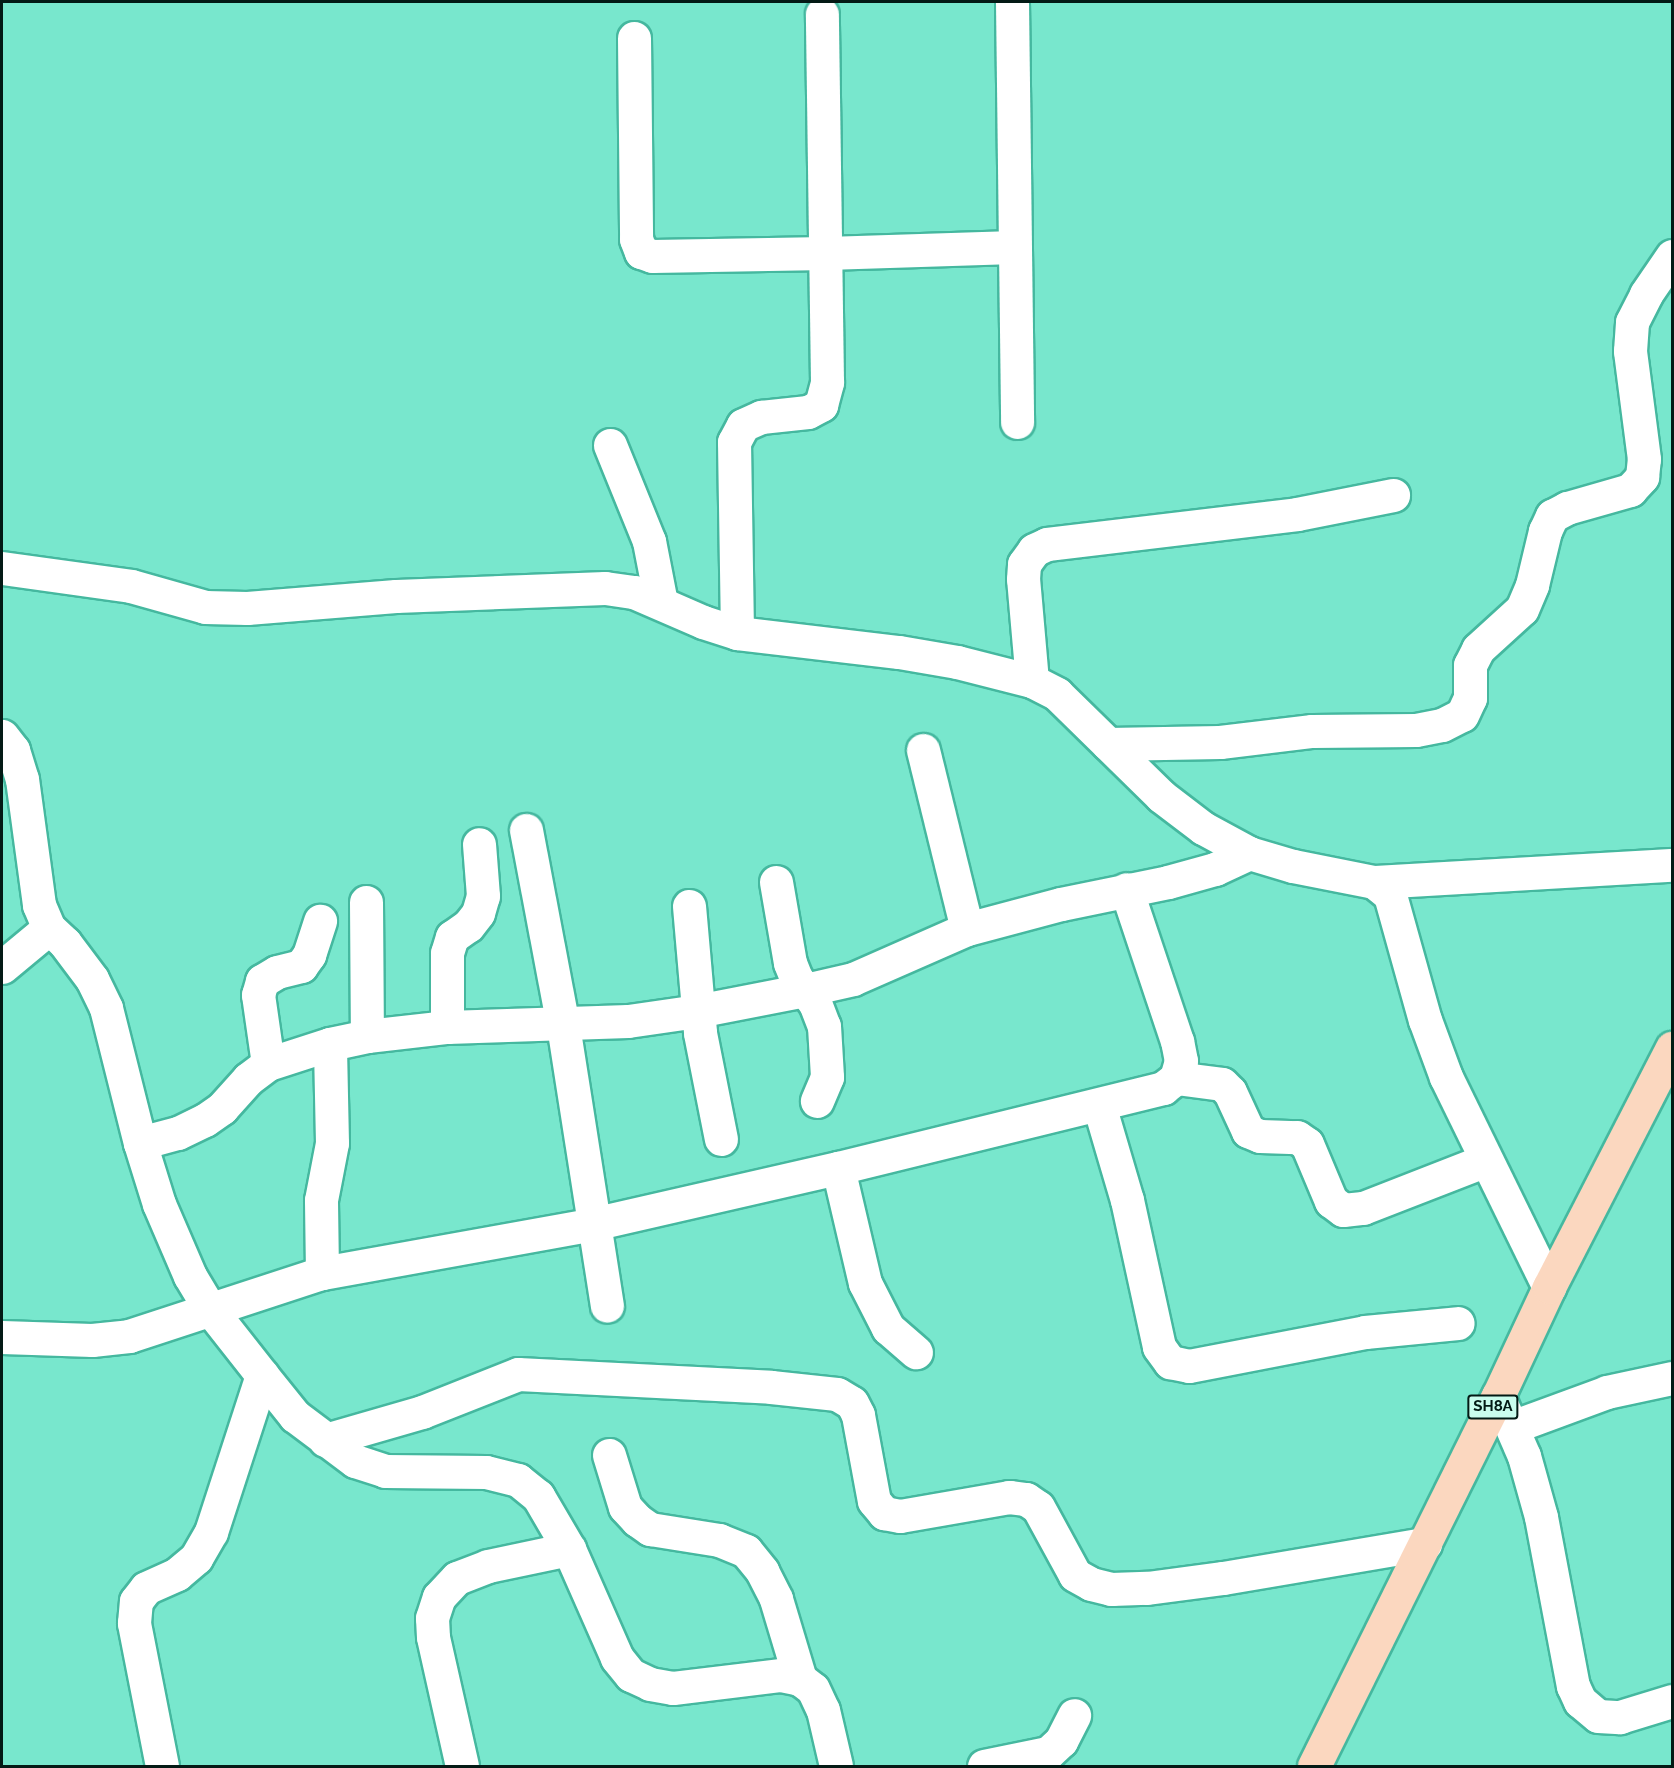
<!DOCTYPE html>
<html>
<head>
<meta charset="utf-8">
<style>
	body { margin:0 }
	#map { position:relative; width:1674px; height:1768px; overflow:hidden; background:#78e7cd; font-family:Raleway,sans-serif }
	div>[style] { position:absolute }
	.roads { filter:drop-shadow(2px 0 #45b89f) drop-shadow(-2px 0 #45b89f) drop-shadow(0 2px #45b89f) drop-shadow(0 -2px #45b89f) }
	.minor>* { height:33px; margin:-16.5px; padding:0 16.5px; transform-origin:16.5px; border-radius:16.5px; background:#fff }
	.primary>* { height:33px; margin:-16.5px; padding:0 16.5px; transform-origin:16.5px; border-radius:16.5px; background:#fbd7bf }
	span { translate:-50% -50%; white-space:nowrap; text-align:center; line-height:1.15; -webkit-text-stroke:4.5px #cafdee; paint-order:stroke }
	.shield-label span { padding:2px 4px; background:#cafdee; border:2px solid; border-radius:4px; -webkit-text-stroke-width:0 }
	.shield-label { font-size:15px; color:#031a15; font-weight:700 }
	.frame { position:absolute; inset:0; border:3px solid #031a15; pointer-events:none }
</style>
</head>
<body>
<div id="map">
	<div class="roads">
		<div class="minor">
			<i style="left:1012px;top:2px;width:420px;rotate:89.3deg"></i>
			<i style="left:634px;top:38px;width:201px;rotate:89.4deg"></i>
			<i style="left:636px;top:239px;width:14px;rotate:69deg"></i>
			<i style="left:641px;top:252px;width:12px;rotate:20deg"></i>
			<i style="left:652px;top:256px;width:174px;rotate:-1deg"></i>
			<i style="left:826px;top:253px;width:188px;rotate:-1.8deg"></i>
			<i style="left:610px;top:445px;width:104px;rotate:67.9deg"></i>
			<i style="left:649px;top:541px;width:63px;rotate:79deg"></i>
			<i style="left:2px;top:568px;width:130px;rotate:7.9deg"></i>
			<i style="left:131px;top:586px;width:77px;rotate:15.8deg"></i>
			<i style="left:205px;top:607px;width:42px;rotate:1.4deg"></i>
			<i style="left:247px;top:608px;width:149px;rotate:-4.6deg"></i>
			<i style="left:396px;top:596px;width:209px;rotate:-2.2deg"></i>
			<i style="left:605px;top:588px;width:29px;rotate:8deg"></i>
			<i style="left:634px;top:592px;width:75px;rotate:23.5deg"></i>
			<i style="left:703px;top:622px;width:36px;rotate:18deg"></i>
			<i style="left:737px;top:633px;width:163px;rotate:6.7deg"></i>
			<i style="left:899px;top:652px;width:59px;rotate:9.8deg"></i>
			<i style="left:957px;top:662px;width:77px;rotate:14.2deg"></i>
			<i style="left:1032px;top:681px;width:28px;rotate:27deg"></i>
			<i style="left:1057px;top:694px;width:146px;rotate:44.4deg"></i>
			<i style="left:1161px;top:796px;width:53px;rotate:37.3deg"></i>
			<i style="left:1203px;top:828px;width:52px;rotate:28.5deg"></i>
			<i style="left:1249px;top:853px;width:46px;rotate:16.5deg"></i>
			<i style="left:1293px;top:866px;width:83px;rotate:11.2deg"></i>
			<i style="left:1374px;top:882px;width:21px;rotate:39deg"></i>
			<i style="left:1390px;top:895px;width:130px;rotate:74.4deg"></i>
			<i style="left:1425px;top:1020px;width:61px;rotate:69.8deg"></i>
			<i style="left:1446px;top:1077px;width:234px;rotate:63.9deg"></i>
			<i style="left:737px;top:633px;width:191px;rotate:-90.9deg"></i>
			<i style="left:734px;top:442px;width:19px;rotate:-62deg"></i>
			<i style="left:743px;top:425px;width:20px;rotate:-24deg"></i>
			<i style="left:761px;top:417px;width:47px;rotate:-6.1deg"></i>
			<i style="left:808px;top:412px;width:15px;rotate:-28deg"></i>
			<i style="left:821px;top:405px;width:24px;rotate:-75deg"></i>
			<i style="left:827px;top:382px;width:368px;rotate:-90.8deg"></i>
			<i style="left:1032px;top:681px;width:102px;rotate:-95deg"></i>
			<i style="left:1023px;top:579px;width:15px;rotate:-86deg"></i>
			<i style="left:1024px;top:564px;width:17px;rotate:-54deg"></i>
			<i style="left:1034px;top:550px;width:14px;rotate:-25deg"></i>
			<i style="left:1047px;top:544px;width:252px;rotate:-6.8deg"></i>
			<i style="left:1297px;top:514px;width:98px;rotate:-11.2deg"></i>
			<i style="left:2px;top:736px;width:18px;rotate:52deg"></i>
			<i style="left:13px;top:750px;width:30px;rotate:73deg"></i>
			<i style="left:22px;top:779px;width:127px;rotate:82.3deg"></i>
			<i style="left:39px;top:905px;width:25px;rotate:67deg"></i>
			<i style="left:49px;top:928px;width:22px;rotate:43deg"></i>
			<i style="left:65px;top:943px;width:45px;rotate:53.1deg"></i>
			<i style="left:92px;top:979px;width:32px;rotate:64deg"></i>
			<i style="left:106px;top:1008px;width:139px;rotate:75.9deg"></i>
			<i style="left:140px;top:1143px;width:64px;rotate:72.7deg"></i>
			<i style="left:159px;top:1204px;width:78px;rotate:66.7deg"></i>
			<i style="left:190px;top:1276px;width:39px;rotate:59deg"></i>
			<i style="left:210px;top:1309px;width:84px;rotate:51.8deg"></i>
			<i style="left:262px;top:1375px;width:53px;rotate:51.2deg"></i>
			<i style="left:295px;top:1416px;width:75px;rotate:36.9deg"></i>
			<i style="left:355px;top:1461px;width:32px;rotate:18deg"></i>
			<i style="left:385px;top:1471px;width:101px;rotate:0.6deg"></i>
			<i style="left:486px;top:1472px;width:33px;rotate:14deg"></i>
			<i style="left:518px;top:1480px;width:26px;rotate:39deg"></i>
			<i style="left:538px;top:1496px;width:61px;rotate:59.7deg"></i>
			<i style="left:569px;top:1549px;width:119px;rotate:66.2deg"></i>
			<i style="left:617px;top:1658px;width:22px;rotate:51deg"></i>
			<i style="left:631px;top:1675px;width:21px;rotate:25deg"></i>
			<i style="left:650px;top:1684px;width:23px;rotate:10deg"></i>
			<i style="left:673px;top:1688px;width:109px;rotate:-6.9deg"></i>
			<i style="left:781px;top:1675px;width:19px;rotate:12deg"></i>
			<i style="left:800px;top:1679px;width:16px;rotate:38deg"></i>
			<i style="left:813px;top:1689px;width:23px;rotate:65deg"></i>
			<i style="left:823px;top:1710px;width:57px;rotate:76.9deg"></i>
			<i style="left:1108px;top:744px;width:112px;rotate:-1deg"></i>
			<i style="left:1220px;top:742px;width:93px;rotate:-6.8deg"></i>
			<i style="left:1312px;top:731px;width:104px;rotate:-0.6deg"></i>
			<i style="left:1416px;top:730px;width:26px;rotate:-11deg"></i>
			<i style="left:1442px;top:725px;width:22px;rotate:-27deg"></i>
			<i style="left:1462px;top:715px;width:19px;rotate:-65deg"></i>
			<i style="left:1470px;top:698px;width:33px;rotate:-90deg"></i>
			<i style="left:1470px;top:665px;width:18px;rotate:-63deg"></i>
			<i style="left:1478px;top:649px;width:59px;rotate:-42.3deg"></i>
			<i style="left:1522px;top:609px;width:26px;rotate:-67deg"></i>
			<i style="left:1532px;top:585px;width:56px;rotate:-76.5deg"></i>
			<i style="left:1545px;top:531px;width:17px;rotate:-65deg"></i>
			<i style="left:1552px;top:516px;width:17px;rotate:-28deg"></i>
			<i style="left:1567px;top:508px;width:66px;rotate:-15.9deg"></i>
			<i style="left:1630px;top:490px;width:18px;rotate:-47deg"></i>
			<i style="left:1642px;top:477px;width:18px;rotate:-84deg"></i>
			<i style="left:1644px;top:459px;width:109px;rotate:-97.4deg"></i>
			<i style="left:1630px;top:351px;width:29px;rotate:-86deg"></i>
			<i style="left:1632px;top:322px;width:31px;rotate:-63deg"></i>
			<i style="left:1646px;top:294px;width:46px;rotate:-55.6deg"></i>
			<i style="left:923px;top:750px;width:184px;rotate:76.2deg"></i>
			<i style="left:526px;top:830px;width:198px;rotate:79.3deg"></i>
			<i style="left:563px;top:1025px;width:284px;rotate:81.1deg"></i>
			<i style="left:776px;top:882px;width:82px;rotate:80.2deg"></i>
			<i style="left:790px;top:963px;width:16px;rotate:68deg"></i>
			<i style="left:796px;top:978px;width:31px;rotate:53deg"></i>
			<i style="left:815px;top:1003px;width:25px;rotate:69deg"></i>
			<i style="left:824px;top:1026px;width:51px;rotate:86.6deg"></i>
			<i style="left:827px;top:1077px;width:26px;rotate:113deg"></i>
			<i style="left:1374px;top:882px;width:298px;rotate:-3.3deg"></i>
			<i style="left:366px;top:902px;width:134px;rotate:89.6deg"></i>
			<i style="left:689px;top:906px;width:127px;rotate:85deg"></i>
			<i style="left:700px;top:1033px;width:108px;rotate:78.8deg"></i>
			<i style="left:2px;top:967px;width:61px;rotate:-39.7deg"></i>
			<i style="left:447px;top:1027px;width:74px;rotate:-90deg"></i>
			<i style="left:447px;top:953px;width:17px;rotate:-73deg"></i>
			<i style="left:452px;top:937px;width:19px;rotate:-35deg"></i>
			<i style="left:468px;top:926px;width:16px;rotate:-52deg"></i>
			<i style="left:478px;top:913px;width:18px;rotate:-74deg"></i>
			<i style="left:483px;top:896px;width:52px;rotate:-94.4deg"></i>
			<i style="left:268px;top:1064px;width:70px;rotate:-98.2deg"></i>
			<i style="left:258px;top:995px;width:15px;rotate:-74deg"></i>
			<i style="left:262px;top:981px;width:17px;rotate:-31deg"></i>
			<i style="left:277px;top:972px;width:25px;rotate:-14deg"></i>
			<i style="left:301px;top:966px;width:14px;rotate:-54deg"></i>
			<i style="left:309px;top:955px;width:36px;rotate:-72deg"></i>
			<i style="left:1176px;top:1078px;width:46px;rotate:7.4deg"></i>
			<i style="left:1222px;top:1084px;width:11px;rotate:45deg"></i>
			<i style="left:1230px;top:1092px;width:43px;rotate:65.2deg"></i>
			<i style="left:1248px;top:1131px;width:13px;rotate:23deg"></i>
			<i style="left:1260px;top:1136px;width:37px;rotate:2deg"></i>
			<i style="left:1297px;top:1137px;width:12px;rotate:35deg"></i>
			<i style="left:1307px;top:1144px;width:62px;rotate:67.2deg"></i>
			<i style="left:1331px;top:1201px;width:15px;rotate:37deg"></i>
			<i style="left:1343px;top:1210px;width:20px;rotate:-6deg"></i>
			<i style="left:1363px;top:1208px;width:132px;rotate:-21.3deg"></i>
			<i style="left:1099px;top:1105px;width:99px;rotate:73.6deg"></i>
			<i style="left:1127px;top:1200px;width:150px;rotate:77.7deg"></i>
			<i style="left:1159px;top:1347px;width:19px;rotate:54deg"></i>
			<i style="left:1170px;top:1362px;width:19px;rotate:12deg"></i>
			<i style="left:1189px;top:1366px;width:179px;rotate:-10.9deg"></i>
			<i style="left:1365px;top:1332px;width:93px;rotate:-5.5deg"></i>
			<i style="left:140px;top:1143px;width:39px;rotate:-15deg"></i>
			<i style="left:178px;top:1133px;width:30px;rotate:-26deg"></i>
			<i style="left:205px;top:1120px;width:21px;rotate:-35deg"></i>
			<i style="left:222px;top:1108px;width:39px;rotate:-48deg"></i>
			<i style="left:248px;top:1079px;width:25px;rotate:-37deg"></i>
			<i style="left:268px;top:1064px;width:65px;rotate:-17.9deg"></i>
			<i style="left:330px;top:1044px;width:38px;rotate:-12deg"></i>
			<i style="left:367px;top:1036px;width:81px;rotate:-6.4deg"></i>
			<i style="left:447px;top:1027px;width:181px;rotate:-1.9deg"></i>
			<i style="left:628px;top:1021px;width:70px;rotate:-8.2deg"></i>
			<i style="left:697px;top:1011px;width:110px;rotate:-11deg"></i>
			<i style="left:805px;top:990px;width:49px;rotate:-12.9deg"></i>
			<i style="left:853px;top:979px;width:124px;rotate:-23.7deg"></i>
			<i style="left:967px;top:929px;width:97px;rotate:-14.9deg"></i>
			<i style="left:1061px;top:904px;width:109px;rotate:-11.6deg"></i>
			<i style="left:1168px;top:882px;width:49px;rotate:-15.5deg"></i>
			<i style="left:1215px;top:869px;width:38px;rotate:-25deg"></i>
			<i style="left:838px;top:1168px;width:118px;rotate:76.8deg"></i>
			<i style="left:865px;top:1283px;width:51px;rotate:62.9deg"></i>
			<i style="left:888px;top:1328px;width:37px;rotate:41deg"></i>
			<i style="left:322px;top:1273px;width:73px;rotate:-90.8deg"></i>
			<i style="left:321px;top:1200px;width:58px;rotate:-79.1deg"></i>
			<i style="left:332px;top:1143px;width:99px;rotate:-91.2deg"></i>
			<i style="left:2px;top:1337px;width:90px;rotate:1.9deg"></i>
			<i style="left:92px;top:1340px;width:37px;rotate:-6deg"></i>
			<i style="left:129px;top:1336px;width:203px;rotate:-18.1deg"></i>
			<i style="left:322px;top:1273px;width:275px;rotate:-10.2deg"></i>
			<i style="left:593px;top:1224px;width:251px;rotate:-12.9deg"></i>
			<i style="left:838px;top:1168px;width:335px;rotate:-13.8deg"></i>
			<i style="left:1163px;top:1088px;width:16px;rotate:-38deg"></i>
			<i style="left:1176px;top:1078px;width:18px;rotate:-74deg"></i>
			<i style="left:1181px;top:1061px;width:20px;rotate:-101deg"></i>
			<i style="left:1177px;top:1041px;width:160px;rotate:-108.5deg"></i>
			<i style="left:1498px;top:1396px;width:65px;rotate:66.6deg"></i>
			<i style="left:1524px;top:1456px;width:63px;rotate:74.4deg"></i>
			<i style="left:1541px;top:1517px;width:172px;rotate:79.3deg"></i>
			<i style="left:1573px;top:1686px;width:17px;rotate:65deg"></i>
			<i style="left:1580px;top:1701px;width:23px;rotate:40deg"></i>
			<i style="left:1598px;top:1716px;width:22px;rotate:3deg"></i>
			<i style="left:1620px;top:1717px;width:54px;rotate:-17.1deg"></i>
			<i style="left:1512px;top:1427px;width:101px;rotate:-20.2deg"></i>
			<i style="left:1607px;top:1392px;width:66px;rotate:-12.2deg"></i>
			<i style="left:325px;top:1440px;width:101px;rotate:-16.1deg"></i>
			<i style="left:422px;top:1412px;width:103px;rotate:-21.6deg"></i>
			<i style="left:518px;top:1374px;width:253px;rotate:2.9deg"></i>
			<i style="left:771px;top:1387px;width:66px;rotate:6.1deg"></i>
			<i style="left:837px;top:1394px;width:17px;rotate:31deg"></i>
			<i style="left:852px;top:1403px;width:13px;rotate:63deg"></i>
			<i style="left:858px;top:1415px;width:87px;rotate:79.5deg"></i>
			<i style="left:874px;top:1501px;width:16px;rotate:50deg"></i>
			<i style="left:884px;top:1513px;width:16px;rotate:11deg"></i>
			<i style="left:900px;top:1516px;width:111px;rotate:-9.9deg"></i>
			<i style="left:1009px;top:1497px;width:17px;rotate:7deg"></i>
			<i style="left:1026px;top:1499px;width:14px;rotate:34deg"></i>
			<i style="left:1038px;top:1507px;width:77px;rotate:61.4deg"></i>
			<i style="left:1075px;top:1575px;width:18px;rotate:29deg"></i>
			<i style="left:1091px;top:1584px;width:21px;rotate:14deg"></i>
			<i style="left:1111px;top:1589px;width:36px;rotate:-2deg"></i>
			<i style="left:1147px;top:1588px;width:77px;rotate:-7.5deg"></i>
			<i style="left:1223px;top:1578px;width:205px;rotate:-9.6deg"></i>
			<i style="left:609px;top:1455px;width:54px;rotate:72.9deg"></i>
			<i style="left:625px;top:1507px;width:18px;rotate:47deg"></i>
			<i style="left:637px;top:1520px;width:16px;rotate:35deg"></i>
			<i style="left:650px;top:1529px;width:70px;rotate:9.1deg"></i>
			<i style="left:719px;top:1540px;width:29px;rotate:22deg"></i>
			<i style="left:746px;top:1551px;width:26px;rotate:51deg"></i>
			<i style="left:762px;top:1571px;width:31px;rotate:63deg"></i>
			<i style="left:776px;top:1599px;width:84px;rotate:73.3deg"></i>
			<i style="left:162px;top:1766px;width:146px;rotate:-101.1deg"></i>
			<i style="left:134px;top:1623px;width:22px;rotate:-85deg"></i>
			<i style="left:136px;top:1601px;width:16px;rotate:-52deg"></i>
			<i style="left:146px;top:1588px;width:34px;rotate:-24deg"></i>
			<i style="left:177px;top:1574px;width:25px;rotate:-40deg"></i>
			<i style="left:196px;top:1558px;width:30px;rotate:-60deg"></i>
			<i style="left:211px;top:1532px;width:165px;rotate:-72deg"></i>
			<i style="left:462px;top:1766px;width:132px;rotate:-102.7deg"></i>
			<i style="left:433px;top:1637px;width:19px;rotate:-93deg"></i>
			<i style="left:432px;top:1618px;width:22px;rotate:-72deg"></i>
			<i style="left:439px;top:1597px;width:26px;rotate:-47deg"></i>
			<i style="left:457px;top:1578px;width:33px;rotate:-21deg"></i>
			<i style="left:488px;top:1566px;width:83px;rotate:-11.9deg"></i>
			<i style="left:984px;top:1766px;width:65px;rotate:-11.5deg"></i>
			<i style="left:1048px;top:1753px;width:18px;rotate:-43deg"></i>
			<i style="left:1061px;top:1741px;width:29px;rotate:-63deg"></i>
		</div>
		<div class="primary">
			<i style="left:1314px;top:1766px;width:413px;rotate:-63.6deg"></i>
			<i style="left:1498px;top:1396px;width:120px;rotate:-64.9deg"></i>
			<i style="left:1549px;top:1287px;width:269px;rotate:-62.8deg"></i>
		</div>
	</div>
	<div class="shield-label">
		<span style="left:1493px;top:1407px">SH8A</span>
	</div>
	<div class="frame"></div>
</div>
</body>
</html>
